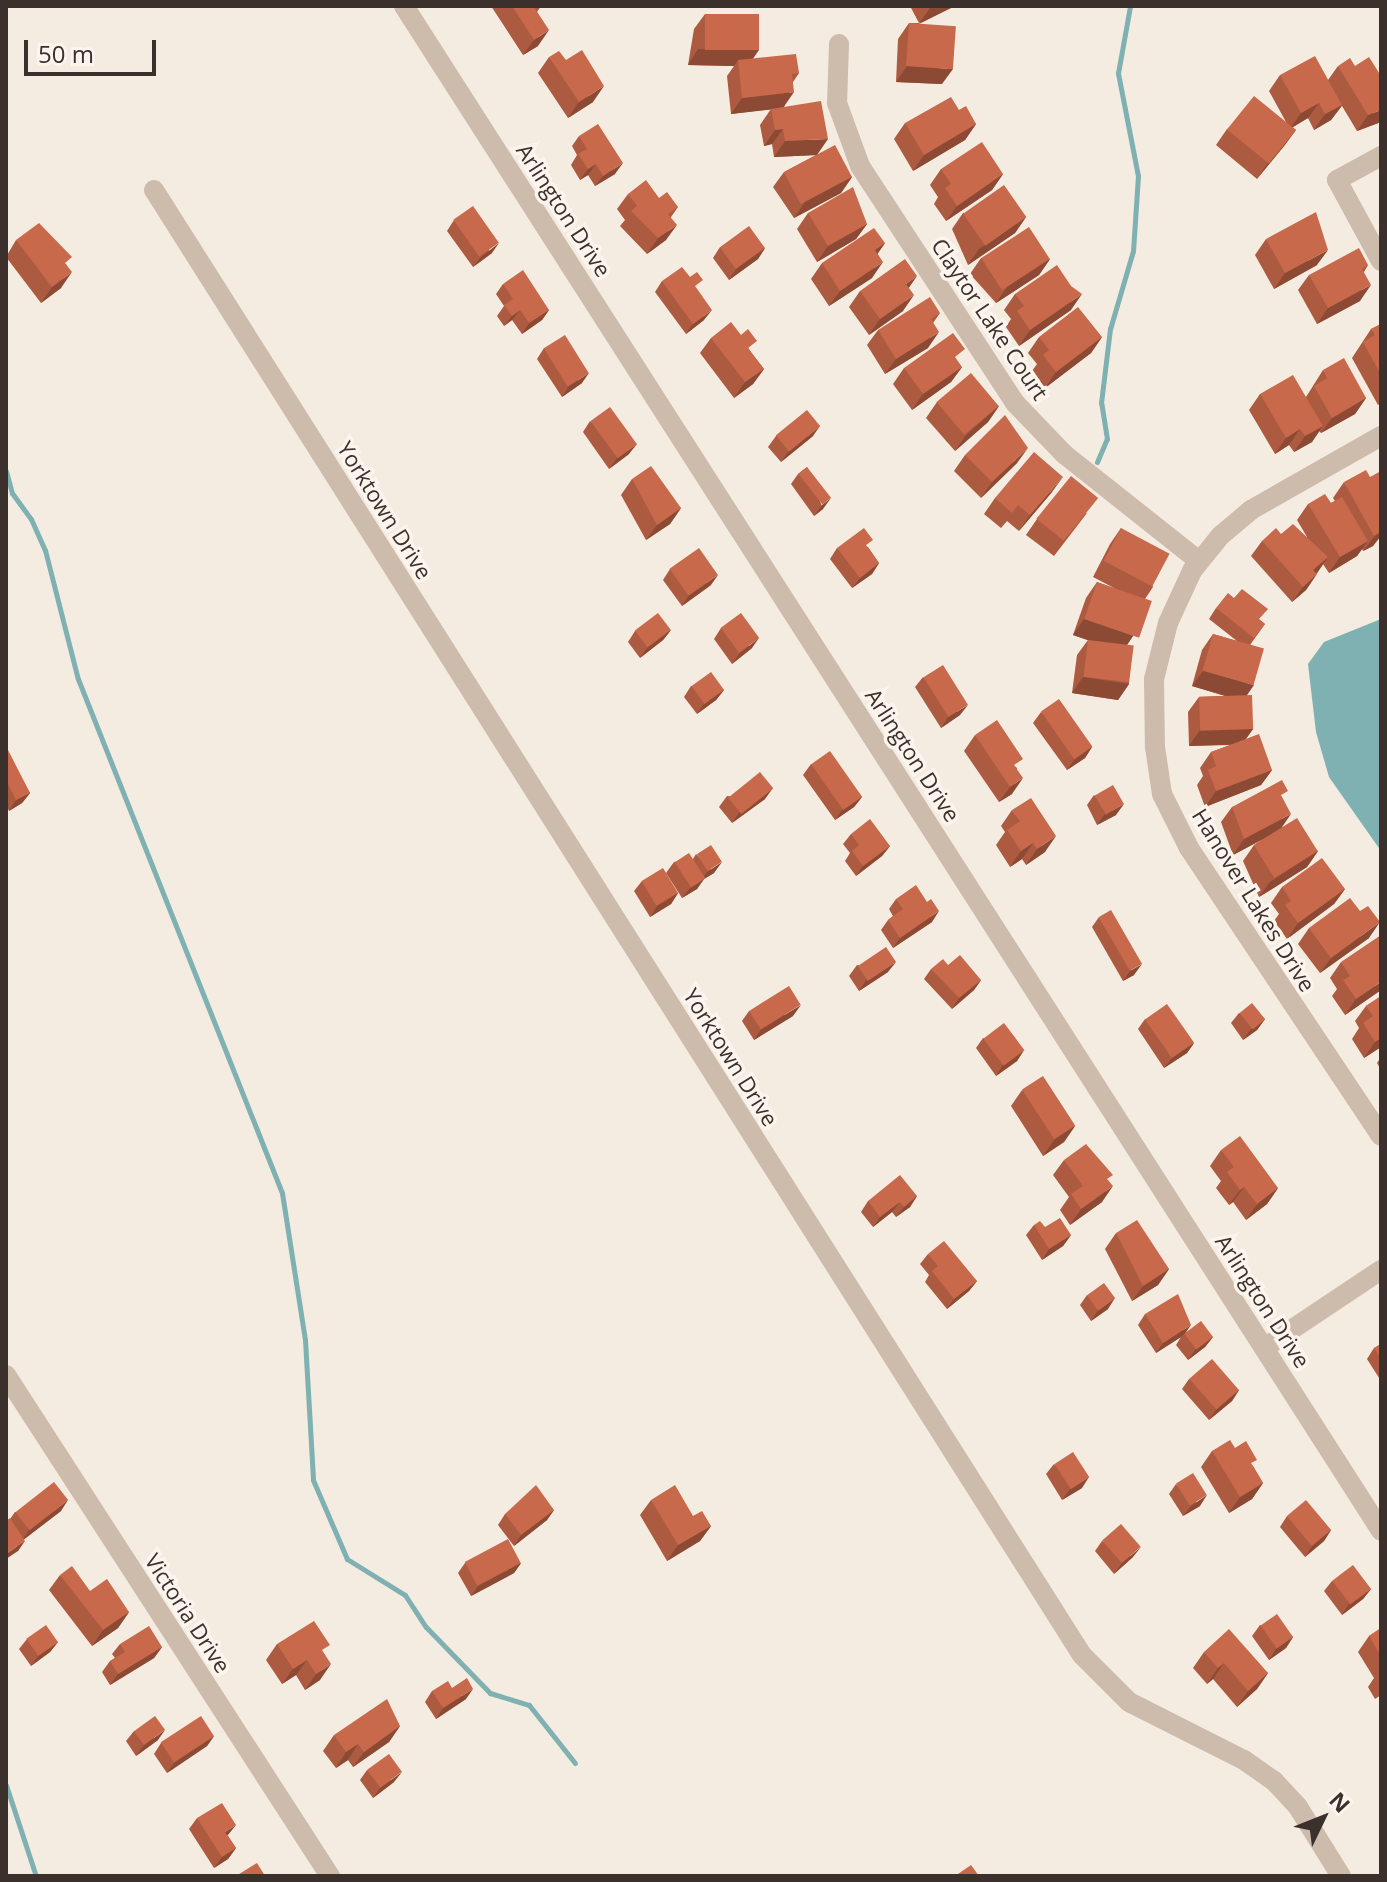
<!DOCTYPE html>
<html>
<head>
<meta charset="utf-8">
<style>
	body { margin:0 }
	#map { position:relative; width:1387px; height:1882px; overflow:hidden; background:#f4ebe1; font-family:"Open Sans",sans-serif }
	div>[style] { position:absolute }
	.water>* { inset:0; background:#7fb0b2 }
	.stream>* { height:5px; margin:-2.5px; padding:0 2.5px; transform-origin:2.5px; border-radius:2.5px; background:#7fb0b2 }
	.minor>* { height:20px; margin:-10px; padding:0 10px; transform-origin:10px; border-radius:10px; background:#cdbbac }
	.wall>* { inset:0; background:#ac5a40 }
	.shaded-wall>* { inset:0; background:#8c4a34 }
	.building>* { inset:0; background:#c8694b; transform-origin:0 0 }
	span { translate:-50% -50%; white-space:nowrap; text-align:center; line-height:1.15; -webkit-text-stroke:7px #fbf5ee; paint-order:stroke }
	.street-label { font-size:22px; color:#3b302b }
	.frame { position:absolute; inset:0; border:8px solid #3b302b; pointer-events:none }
	.north { position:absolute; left:1283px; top:1778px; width:80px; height:80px; -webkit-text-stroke:6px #fbf5ee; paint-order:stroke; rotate:47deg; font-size:22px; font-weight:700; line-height:32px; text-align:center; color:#3b302b }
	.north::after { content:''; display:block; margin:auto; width:28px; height:36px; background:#3b302b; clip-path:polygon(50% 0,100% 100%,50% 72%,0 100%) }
	.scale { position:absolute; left:24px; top:40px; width:132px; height:36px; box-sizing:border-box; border:4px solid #3b302b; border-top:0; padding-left:10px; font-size:24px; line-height:28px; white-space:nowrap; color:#3b302b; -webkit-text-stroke:6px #fbf5ee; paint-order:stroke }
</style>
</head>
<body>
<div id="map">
	<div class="water">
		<i style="clip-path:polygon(1381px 619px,1381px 851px,1329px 777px,1316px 732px,1308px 664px,1324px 642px)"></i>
	</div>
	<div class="stream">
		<i style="left:1097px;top:462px;width:25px;rotate:-67deg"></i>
		<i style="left:1107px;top:439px;width:36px;rotate:-99deg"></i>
		<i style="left:1101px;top:403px;width:75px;rotate:-83.1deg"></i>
		<i style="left:1110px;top:329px;width:81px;rotate:-73.6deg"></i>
		<i style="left:1133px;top:251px;width:75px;rotate:-86.2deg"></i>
		<i style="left:1138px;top:176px;width:105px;rotate:-101deg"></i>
		<i style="left:1118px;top:73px;width:68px;rotate:-79.8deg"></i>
		<i style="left:6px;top:471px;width:23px;rotate:75deg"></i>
		<i style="left:12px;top:493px;width:32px;rotate:54deg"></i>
		<i style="left:31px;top:519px;width:34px;rotate:66deg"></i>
		<i style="left:45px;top:550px;width:133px;rotate:75.7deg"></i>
		<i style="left:78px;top:679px;width:553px;rotate:68.35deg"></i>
		<i style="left:282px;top:1193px;width:149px;rotate:81.1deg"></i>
		<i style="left:305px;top:1340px;width:140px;rotate:86.7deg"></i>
		<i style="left:313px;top:1480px;width:86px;rotate:66.7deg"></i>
		<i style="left:347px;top:1559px;width:68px;rotate:31.8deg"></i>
		<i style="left:405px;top:1595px;width:38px;rotate:57deg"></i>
		<i style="left:426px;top:1627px;width:92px;rotate:45.9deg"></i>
		<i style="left:490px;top:1693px;width:41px;rotate:17.1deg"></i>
		<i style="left:529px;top:1705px;width:74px;rotate:51.6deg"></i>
		<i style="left:6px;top:1785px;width:96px;rotate:71.8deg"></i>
	</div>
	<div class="minor">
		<i style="left:404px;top:6px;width:1811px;rotate:57.35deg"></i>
		<i style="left:839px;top:44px;width:59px;rotate:91.9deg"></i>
		<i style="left:837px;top:103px;width:67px;rotate:69.9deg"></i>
		<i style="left:860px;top:166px;width:283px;rotate:56.8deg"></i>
		<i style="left:1015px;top:403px;width:71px;rotate:46.1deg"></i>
		<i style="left:1064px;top:454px;width:172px;rotate:38.4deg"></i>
		<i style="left:1381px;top:156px;width:50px;rotate:151.4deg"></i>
		<i style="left:1337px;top:180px;width:92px;rotate:61.5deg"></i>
		<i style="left:154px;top:190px;width:1734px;rotate:57.65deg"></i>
		<i style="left:1082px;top:1655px;width:66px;rotate:45deg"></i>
		<i style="left:1129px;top:1702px;width:129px;rotate:26.8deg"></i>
		<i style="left:1244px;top:1760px;width:37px;rotate:35deg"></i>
		<i style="left:1274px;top:1781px;width:35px;rotate:47deg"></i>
		<i style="left:1298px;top:1807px;width:81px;rotate:58.1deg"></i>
		<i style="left:1381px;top:436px;width:150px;rotate:150.4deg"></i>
		<i style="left:1251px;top:510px;width:39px;rotate:140deg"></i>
		<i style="left:1221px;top:535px;width:46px;rotate:128.9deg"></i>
		<i style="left:1192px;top:571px;width:57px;rotate:114.8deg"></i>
		<i style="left:1168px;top:623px;width:58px;rotate:104deg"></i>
		<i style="left:1154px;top:679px;width:68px;rotate:89.2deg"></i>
		<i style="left:1155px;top:747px;width:48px;rotate:81.5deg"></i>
		<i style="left:1162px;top:794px;width:60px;rotate:63.4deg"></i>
		<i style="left:1189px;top:848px;width:346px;rotate:56.3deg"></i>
		<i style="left:1264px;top:1348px;width:141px;rotate:-33.7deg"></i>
		<i style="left:6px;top:1375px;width:597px;rotate:57.11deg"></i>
	</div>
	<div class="wall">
		<i style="clip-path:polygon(491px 6px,541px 6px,537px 12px,538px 46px,523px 55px)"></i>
		<i style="clip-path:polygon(910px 6px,955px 6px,919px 23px,942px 84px,896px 82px,898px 39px,909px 23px,919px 23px)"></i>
		<i style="clip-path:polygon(705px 14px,753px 59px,799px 73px,793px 82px,784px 107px,817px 154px,852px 177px,841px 193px,794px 218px,773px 187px,784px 172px,816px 155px,774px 157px,772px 144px,764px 146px,760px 125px,771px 109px,773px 109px,731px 114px,727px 76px,734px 66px,688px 65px,694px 29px)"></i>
		<i style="clip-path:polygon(549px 57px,593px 102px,568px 118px,538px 73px)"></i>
		<i style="clip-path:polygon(1338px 66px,1381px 122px,1357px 131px,1342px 106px,1331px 120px,1314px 130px,1308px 118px,1292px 127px,1296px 130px,1257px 179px,1216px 145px,1227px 129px,1286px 122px,1269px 91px,1280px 75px,1328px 80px)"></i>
		<i style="clip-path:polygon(959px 110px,976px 124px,965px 140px,913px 171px,894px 139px,905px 123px)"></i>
		<i style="clip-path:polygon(579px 136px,615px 174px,595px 186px,588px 175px,580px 180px,571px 165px,577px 155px,572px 146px)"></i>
		<i style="clip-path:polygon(941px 169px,1003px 174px,992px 190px,946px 221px,934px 204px,938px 197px,930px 185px)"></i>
		<i style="clip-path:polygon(628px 194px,659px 198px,678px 207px,671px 217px,666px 240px,647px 254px,620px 226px,625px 220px,617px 209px)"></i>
		<i style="clip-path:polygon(808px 213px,867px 224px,856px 239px,817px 262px,797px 229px)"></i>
		<i style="clip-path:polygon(963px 213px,1026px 217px,1015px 233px,968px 265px,952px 229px)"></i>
		<i style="clip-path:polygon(454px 220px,492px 253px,473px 267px,447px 231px)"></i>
		<i style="clip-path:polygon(1266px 239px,1317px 265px,1274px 289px,1255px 255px)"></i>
		<i style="clip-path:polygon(16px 240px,67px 265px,61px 288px,41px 303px,6px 257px)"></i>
		<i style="clip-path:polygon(885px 243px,877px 254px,872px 278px,829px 306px,811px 279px,822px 263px)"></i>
		<i style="clip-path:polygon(720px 247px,765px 248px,758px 259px,729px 280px,713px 258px)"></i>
		<i style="clip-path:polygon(981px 258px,1050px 259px,1039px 275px,996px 303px,970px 274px)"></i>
		<i style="clip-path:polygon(1368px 265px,1364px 272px,1360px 301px,1317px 324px,1298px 290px,1309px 275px)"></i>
		<i style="clip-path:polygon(662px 281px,697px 289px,704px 320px,686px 334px,655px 292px)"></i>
		<i style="clip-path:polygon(503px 284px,549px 310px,542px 320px,522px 334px,512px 320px,504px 326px,497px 316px,504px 306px,496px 294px)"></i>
		<i style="clip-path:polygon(1071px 286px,1071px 310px,1019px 346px,1006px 327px,1011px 319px,1004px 310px,1015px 294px)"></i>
		<i style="clip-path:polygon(909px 288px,903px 311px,869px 335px,849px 307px,860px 291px)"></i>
		<i style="clip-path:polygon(940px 313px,933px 323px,928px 348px,885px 374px,867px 345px,878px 330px)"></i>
		<i style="clip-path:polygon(1381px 324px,1381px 403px,1378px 405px,1352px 358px,1371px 329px)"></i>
		<i style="clip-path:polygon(741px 335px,750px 351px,764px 369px,753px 384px,734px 398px,700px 353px,711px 338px)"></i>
		<i style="clip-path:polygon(1039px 337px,1102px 337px,1091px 353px,1045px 388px,1032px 371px,1037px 364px,1028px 353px)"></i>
		<i style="clip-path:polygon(544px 348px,582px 383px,562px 397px,537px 359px)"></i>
		<i style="clip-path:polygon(962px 367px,951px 382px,912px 410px,893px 384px,904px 368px)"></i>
		<i style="clip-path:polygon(1323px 370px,1366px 398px,1355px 414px,1321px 433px,1319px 431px,1312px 442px,1294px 452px,1289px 445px,1275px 454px,1249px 410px,1260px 394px,1306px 397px)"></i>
		<i style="clip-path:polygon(937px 402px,999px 406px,988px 422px,955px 451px,926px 418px)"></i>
		<i style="clip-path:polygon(590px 421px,629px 454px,609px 469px,583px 432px)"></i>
		<i style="clip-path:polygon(776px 436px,813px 436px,781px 462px,768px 447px)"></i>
		<i style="clip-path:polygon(965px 455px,1017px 463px,981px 498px,954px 471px)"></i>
		<i style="clip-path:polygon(807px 467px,823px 509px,814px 516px,791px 484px,798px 474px)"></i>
		<i style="clip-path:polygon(632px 479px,681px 508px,670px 524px,646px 540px,621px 495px)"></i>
		<i style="clip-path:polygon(1344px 482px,1379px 537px,1373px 546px,1363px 551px,1362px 549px,1357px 556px,1329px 573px,1323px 564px,1306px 590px,1292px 602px,1251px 556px,1262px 541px,1281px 534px,1307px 537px,1297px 520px,1308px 504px,1331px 503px,1335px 501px,1333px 498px)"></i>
		<i style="clip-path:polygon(1052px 492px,1019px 531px,1007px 521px,1001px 528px,984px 514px,995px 498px)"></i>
		<i style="clip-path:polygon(1087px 513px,1054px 556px,1026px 535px,1037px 519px)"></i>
		<i style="clip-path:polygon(1121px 528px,1153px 587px,1145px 599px,1133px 636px,1127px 645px,1129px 684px,1118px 700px,1072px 693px,1077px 655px,1088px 640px,1073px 635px,1086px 598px,1097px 582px,1116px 589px,1093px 577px,1110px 544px)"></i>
		<i style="clip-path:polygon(868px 547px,879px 563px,872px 574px,852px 588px,830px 559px,837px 548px)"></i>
		<i style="clip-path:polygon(670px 569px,711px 585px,682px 606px,663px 580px)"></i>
		<i style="clip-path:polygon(1216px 608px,1260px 620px,1265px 624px,1250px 645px,1247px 695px,1253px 729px,1246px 739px,1272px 770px,1261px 785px,1205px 807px,1197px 785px,1203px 776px,1200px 768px,1211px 752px,1231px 745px,1189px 746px,1188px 712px,1199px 697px,1225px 696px,1192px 686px,1202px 650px,1213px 634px,1237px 641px,1209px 619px)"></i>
		<i style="clip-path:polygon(721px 628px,752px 648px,732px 664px,714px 639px)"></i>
		<i style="clip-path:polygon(671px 630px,663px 640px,640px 658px,628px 642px,635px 631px)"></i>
		<i style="clip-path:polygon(923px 677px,960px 715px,941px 728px,915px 687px)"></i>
		<i style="clip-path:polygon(691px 686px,724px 690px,716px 700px,697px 714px,684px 697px)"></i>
		<i style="clip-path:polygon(1041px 712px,1092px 747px,1085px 758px,1067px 770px,1033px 723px)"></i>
		<i style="clip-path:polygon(975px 735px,1017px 768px,1012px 794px,999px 802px,964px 751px)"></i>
		<i style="clip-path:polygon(6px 751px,30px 793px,22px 803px,9px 811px,6px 805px)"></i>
		<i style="clip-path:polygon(811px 764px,862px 797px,854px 807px,835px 820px,803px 775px)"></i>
		<i style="clip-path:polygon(1094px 795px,1116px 815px,1097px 825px,1087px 805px)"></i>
		<i style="clip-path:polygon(727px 796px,765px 799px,732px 823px,719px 807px)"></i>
		<i style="clip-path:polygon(1283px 799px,1282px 827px,1318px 851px,1307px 867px,1259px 897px,1243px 861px,1254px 845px,1265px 838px,1233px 855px,1221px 822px,1232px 807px)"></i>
		<i style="clip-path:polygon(1012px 810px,1045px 852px,1026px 865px,1022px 859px,1010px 867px,996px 845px,1005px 832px,1001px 826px)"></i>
		<i style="clip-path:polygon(851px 834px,890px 846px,882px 856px,856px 876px,845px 861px,850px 853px,843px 844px)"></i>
		<i style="clip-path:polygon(696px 854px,714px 873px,704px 879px,697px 889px,682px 898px,666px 873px,674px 862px,693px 859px)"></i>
		<i style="clip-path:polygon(642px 881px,678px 893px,671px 904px,650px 917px,634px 891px)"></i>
		<i style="clip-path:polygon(1282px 887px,1345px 889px,1334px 904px,1287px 939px,1274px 921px,1279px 914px,1271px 903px)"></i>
		<i style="clip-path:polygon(896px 899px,927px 902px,932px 922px,893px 948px,881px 930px,888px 920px,893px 916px,889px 909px)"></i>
		<i style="clip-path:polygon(1099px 917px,1134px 975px,1123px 981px,1092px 927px)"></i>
		<i style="clip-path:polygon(1309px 928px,1369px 938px,1320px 973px,1298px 944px)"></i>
		<i style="clip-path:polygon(1341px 962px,1381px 990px,1345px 1015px,1332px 996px,1337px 989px,1330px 978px)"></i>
		<i style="clip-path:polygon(857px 965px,888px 972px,859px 991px,849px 976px)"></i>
		<i style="clip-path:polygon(931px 969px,981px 980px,974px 990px,952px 1009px,924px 979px)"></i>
		<i style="clip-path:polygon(1381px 996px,1381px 1047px,1364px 1058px,1352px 1039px,1359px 1028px,1355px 1021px,1366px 1006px)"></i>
		<i style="clip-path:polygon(749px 1011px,793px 1016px,754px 1040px,742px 1021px)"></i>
		<i style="clip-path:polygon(1239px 1013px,1265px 1019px,1257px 1030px,1243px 1040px,1231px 1023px)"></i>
		<i style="clip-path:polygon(1145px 1019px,1194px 1043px,1187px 1053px,1164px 1068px,1138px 1029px)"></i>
		<i style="clip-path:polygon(983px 1038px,1024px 1050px,1017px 1061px,996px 1076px,976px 1048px)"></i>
		<i style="clip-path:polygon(1381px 1057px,1381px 1070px,1377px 1063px)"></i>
		<i style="clip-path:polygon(1022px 1090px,1075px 1126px,1064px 1142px,1043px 1156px,1011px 1106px)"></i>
		<i style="clip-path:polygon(1221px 1150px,1278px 1188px,1267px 1204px,1246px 1220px,1233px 1202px,1229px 1205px,1216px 1188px,1221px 1181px,1210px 1166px)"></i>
		<i style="clip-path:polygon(1064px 1160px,1109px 1181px,1102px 1202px,1070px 1225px,1060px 1210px,1069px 1197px,1053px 1175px)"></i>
		<i style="clip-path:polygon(917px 1196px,910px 1207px,896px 1217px,892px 1212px,873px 1227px,861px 1212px,868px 1201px)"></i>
		<i style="clip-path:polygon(1034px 1225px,1045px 1227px,1071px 1235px,1063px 1246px,1042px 1260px,1026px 1235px)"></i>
		<i style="clip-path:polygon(1116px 1233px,1169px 1269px,1158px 1285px,1132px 1301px,1105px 1249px)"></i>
		<i style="clip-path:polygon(928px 1254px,977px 1281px,969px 1291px,947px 1309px,925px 1282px,929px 1275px,920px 1264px)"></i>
		<i style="clip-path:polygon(1087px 1295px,1108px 1309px,1091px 1321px,1080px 1305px)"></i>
		<i style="clip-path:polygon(1145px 1314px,1187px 1332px,1213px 1337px,1205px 1347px,1188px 1360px,1176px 1345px,1181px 1337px,1156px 1353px,1138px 1325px)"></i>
		<i style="clip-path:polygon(1381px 1344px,1381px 1381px,1367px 1359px,1374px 1348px)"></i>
		<i style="clip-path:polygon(1189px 1379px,1239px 1390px,1232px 1401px,1209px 1420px,1182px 1389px)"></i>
		<i style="clip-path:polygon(1235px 1448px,1253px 1466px,1263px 1483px,1252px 1499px,1229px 1513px,1201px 1467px,1212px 1451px)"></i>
		<i style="clip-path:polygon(1054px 1464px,1082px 1488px,1062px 1500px,1046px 1474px)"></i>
		<i style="clip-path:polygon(1176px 1484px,1200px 1506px,1183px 1516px,1169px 1494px)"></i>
		<i style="clip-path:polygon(651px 1500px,711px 1526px,700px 1541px,667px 1561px,640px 1515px)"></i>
		<i style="clip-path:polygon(554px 1510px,547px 1520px,514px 1546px,498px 1525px,505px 1514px)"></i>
		<i style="clip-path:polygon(61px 1511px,24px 1539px,18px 1551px,10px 1519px,15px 1512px)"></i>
		<i style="clip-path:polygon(1287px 1516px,1331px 1530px,1324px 1541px,1305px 1557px,1280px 1527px)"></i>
		<i style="clip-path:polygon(1102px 1541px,1133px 1557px,1114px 1574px,1095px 1551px)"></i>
		<i style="clip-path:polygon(465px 1563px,521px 1563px,514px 1573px,471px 1596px,458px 1573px)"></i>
		<i style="clip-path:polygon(60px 1575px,129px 1612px,118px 1628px,92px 1646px,49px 1590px)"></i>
		<i style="clip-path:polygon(1332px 1581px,1371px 1589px,1363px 1599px,1342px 1615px,1324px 1591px)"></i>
		<i style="clip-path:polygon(1260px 1625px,1293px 1637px,1286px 1648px,1269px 1660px,1252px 1636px)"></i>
		<i style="clip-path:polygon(1381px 1628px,1381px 1695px,1375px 1699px,1368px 1687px,1374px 1678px,1358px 1652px,1369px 1636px)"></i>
		<i style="clip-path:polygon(27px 1639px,58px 1642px,50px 1652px,31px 1666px,19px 1649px)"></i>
		<i style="clip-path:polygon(120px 1644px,162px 1647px,154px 1658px,110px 1685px,102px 1672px,110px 1661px,115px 1658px,112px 1654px)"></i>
		<i style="clip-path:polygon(277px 1644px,324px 1653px,320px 1680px,305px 1690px,296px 1675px,282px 1684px,266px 1660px)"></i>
		<i style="clip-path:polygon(1204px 1652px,1268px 1673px,1257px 1689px,1237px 1707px,1213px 1679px,1207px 1684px,1193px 1668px)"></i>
		<i style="clip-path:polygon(452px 1688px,466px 1699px,436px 1719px,425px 1702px,432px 1691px)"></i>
		<i style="clip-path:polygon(400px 1726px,389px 1742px,353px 1767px,348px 1760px,336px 1768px,323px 1751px,334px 1735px)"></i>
		<i style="clip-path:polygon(134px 1731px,158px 1740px,136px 1756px,126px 1741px)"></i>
		<i style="clip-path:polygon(214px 1736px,207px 1746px,167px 1773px,154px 1754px,161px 1743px)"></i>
		<i style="clip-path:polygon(367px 1770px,394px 1782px,373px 1798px,360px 1780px)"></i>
		<i style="clip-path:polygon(197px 1818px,228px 1836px,236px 1848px,228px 1859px,214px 1868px,189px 1829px)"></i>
	</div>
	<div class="shaded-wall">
		<i style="clip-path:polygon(934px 6px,955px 6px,919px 24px,930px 8px)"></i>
		<i style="clip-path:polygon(549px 30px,538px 46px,523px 55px,534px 40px)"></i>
		<i style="clip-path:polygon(698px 49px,759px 50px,748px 66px,738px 60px,734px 66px,688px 65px)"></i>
		<i style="clip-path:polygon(907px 66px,953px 69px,942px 84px,896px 82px)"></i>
		<i style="clip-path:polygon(604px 86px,593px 102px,568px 118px,579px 102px)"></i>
		<i style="clip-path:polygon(794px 92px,783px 108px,731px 114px,742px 98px)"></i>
		<i style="clip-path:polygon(1319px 103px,1308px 118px,1290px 129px,1301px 113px)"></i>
		<i style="clip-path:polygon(1342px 105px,1331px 120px,1314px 130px,1325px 114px)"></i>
		<i style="clip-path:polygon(1381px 110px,1381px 122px,1357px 131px,1368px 115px)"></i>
		<i style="clip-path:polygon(976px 124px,965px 140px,913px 171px,924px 155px)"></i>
		<i style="clip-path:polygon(783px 129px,772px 144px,764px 146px,775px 130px)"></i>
		<i style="clip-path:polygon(1296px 130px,1285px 145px,1257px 179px,1268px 163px)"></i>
		<i style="clip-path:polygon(828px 139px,817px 155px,774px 157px,785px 141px)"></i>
		<i style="clip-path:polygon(623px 163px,615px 174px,595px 186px,603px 176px)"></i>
		<i style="clip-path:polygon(596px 164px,588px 175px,580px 180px,588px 169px)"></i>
		<i style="clip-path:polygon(1003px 174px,992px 190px,946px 221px,957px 206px)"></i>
		<i style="clip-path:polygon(852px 177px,841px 193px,794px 218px,805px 202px)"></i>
		<i style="clip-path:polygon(1026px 217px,1015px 233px,968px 265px,979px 249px)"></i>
		<i style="clip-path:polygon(867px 224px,856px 239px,817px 262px,828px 246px)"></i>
		<i style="clip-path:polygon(677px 225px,666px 240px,647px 254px,658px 238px)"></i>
		<i style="clip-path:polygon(499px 243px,492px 253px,473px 267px,481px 257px)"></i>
		<i style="clip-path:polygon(885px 243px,874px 259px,875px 250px)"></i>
		<i style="clip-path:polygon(765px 248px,758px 259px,729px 280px,736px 269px)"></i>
		<i style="clip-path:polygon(1328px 250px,1317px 265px,1274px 289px,1285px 273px)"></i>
		<i style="clip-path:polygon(1050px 259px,1039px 275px,996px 303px,1007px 287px)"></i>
		<i style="clip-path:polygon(883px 262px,872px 278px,829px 306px,840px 291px)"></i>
		<i style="clip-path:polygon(72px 272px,61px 288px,41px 303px,52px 287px)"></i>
		<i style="clip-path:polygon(917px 276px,906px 292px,906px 284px)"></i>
		<i style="clip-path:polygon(1371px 285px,1360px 301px,1317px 324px,1328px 308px)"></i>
		<i style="clip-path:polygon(1082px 294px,1071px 310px,1019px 346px,1030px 330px)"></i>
		<i style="clip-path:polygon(914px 295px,903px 311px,869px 335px,880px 319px)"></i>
		<i style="clip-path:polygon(520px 310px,512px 320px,504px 326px,512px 316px)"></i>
		<i style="clip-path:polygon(549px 310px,542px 320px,522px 334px,529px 323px)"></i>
		<i style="clip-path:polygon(712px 310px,704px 320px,686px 334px,693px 324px)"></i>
		<i style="clip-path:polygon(939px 332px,928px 348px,885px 374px,896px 359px)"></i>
		<i style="clip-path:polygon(1102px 337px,1091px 353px,1045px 388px,1056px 372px)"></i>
		<i style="clip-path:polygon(962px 367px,951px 382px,912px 410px,923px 394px)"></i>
		<i style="clip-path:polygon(764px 369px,753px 384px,734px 398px,745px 382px)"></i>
		<i style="clip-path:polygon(589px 373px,582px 383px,562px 397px,569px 386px)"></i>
		<i style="clip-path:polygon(1366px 398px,1355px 414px,1321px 433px,1332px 418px)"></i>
		<i style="clip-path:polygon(999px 406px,988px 422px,955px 451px,966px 435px)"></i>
		<i style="clip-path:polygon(820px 426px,813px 436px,781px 462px,788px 452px)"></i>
		<i style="clip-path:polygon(1323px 426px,1312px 442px,1294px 452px,1305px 436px)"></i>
		<i style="clip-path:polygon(1300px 429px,1289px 445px,1275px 454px,1286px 438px)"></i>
		<i style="clip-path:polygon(637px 444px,629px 454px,609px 469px,617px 458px)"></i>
		<i style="clip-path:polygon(1028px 448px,1017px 463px,981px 498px,992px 482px)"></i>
		<i style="clip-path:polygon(1063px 477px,1052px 492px,1019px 531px,1030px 515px)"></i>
		<i style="clip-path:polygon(831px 498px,823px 509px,814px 516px,822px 505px)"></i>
		<i style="clip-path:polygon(681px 508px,670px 524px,646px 540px,657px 525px)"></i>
		<i style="clip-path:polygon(1381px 528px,1381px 536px,1373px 546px,1363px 551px)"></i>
		<i style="clip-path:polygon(1368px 541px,1357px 556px,1329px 573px,1340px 557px)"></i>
		<i style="clip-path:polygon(1328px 557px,1317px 573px,1302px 586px,1313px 570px)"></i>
		<i style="clip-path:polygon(879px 563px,872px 574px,852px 588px,860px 578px)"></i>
		<i style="clip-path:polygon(1317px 574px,1306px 590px,1292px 602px,1303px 587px)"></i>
		<i style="clip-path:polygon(718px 575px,711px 585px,682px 606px,689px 595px)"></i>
		<i style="clip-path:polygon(1084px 619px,1133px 636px,1122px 652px,1073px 635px)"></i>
		<i style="clip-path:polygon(671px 630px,663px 640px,640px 658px,647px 648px)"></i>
		<i style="clip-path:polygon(759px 638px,752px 648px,732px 664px,740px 653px)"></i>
		<i style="clip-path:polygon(1203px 671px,1254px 685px,1243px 701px,1192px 686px)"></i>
		<i style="clip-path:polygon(1083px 677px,1129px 684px,1118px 700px,1072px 693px)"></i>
		<i style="clip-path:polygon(724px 690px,716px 700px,697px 714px,704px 704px)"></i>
		<i style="clip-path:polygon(968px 705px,960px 715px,941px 728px,948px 717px)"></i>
		<i style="clip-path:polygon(1253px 729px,1242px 744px,1189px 746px,1200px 730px)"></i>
		<i style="clip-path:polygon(1092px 747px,1085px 758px,1067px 770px,1074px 760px)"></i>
		<i style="clip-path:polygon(1272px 770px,1261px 785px,1205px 807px,1216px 791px)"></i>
		<i style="clip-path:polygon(1023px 778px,1012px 794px,999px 802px,1010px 787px)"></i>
		<i style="clip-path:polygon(773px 788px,765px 799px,732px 823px,739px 813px)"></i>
		<i style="clip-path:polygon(30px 793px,22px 803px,9px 811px,16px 800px)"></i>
		<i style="clip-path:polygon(862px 797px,854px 807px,835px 820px,842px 810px)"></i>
		<i style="clip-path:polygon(1124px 804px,1116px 815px,1097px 825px,1104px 815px)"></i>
		<i style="clip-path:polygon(1291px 814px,1280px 830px,1233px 855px,1244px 839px)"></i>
		<i style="clip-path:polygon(1056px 836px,1045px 852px,1026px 865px,1037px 849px)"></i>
		<i style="clip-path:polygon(1033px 843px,1022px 859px,1010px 867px,1021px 851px)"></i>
		<i style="clip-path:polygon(890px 846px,882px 856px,856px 876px,863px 866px)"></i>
		<i style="clip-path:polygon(1318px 851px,1307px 867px,1259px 897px,1270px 882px)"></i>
		<i style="clip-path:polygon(722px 862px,714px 873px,704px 879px,697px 889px,682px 898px,690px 888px,700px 882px,707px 872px)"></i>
		<i style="clip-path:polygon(1345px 889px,1334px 904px,1287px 939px,1298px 923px)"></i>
		<i style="clip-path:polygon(678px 893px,671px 904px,650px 917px,657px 906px)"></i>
		<i style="clip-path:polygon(939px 911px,932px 922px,893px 948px,900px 938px)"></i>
		<i style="clip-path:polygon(1380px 922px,1369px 938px,1320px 973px,1331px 958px)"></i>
		<i style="clip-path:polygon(896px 962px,888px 972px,859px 991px,866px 980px)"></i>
		<i style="clip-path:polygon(1142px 964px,1134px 975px,1123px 981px,1130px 971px)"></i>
		<i style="clip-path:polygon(981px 980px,974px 990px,952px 1009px,959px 998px)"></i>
		<i style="clip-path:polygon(1381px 982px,1381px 990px,1345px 1015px,1356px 999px)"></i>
		<i style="clip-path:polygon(801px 1005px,793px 1016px,754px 1040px,761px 1029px)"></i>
		<i style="clip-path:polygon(1265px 1019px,1257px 1030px,1243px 1040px,1251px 1029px)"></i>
		<i style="clip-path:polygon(1381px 1038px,1381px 1047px,1364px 1058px,1375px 1042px)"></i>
		<i style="clip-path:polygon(1194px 1043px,1187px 1053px,1164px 1068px,1172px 1058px)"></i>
		<i style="clip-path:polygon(1024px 1050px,1017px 1061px,996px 1076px,1003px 1065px)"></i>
		<i style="clip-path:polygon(1075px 1126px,1064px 1142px,1043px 1156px,1054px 1140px)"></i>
		<i style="clip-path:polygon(1113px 1186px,1102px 1202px,1070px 1225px,1081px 1209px)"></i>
		<i style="clip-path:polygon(1244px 1187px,1233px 1202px,1229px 1205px,1240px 1190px)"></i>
		<i style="clip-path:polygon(1278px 1188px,1267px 1204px,1246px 1220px,1257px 1204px)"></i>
		<i style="clip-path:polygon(917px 1196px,910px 1207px,896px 1217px,904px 1207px)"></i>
		<i style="clip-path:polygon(900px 1202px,892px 1212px,873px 1227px,880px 1217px)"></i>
		<i style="clip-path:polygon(1071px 1235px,1063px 1246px,1042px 1260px,1049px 1249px)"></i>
		<i style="clip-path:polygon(1169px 1269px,1158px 1285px,1132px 1301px,1143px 1286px)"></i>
		<i style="clip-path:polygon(977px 1281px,969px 1291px,947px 1309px,954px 1299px)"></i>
		<i style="clip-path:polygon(1115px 1298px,1108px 1309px,1091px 1321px,1098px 1310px)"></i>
		<i style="clip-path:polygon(1191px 1325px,1184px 1335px,1184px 1334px,1181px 1337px,1156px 1353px,1163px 1343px)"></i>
		<i style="clip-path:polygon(1213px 1337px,1205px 1347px,1188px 1360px,1195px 1350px)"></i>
		<i style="clip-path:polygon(1239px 1390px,1232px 1401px,1209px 1420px,1216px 1410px)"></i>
		<i style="clip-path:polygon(1089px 1477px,1082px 1488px,1062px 1500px,1070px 1489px)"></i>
		<i style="clip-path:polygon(1263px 1483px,1252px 1499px,1229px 1513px,1240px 1497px)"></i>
		<i style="clip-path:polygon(1207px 1495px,1200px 1506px,1183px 1516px,1191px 1506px)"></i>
		<i style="clip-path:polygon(68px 1500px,61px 1511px,22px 1541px,29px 1530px)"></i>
		<i style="clip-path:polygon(554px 1510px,547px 1520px,514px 1546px,521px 1535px)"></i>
		<i style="clip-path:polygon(711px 1526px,700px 1541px,667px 1561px,678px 1545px)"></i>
		<i style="clip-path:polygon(1331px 1530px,1324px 1541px,1305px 1557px,1312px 1546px)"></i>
		<i style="clip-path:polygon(25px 1541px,18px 1551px,6px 1559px,6px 1554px)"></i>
		<i style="clip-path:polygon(1141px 1547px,1133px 1557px,1114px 1574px,1122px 1563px)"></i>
		<i style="clip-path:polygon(521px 1563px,514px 1573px,471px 1596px,478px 1586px)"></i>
		<i style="clip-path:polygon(1371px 1589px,1363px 1599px,1342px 1615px,1349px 1604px)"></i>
		<i style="clip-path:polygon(129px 1612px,118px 1628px,92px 1646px,103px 1630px)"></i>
		<i style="clip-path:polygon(1293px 1637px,1286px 1648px,1269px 1660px,1276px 1649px)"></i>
		<i style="clip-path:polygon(58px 1642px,50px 1652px,31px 1666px,39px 1655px)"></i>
		<i style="clip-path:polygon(162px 1647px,154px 1658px,110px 1685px,118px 1674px)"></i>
		<i style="clip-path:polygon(307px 1660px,296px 1675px,282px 1684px,293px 1669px)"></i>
		<i style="clip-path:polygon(1224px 1663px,1213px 1679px,1207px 1684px,1218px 1668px)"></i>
		<i style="clip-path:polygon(331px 1664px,320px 1680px,305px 1690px,316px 1674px)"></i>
		<i style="clip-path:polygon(1268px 1673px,1257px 1689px,1237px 1707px,1248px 1691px)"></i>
		<i style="clip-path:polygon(473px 1689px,466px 1699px,436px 1719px,443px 1708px)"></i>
		<i style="clip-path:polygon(400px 1726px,389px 1742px,353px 1767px,364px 1752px)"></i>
		<i style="clip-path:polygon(165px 1730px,158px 1740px,136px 1756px,144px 1745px)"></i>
		<i style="clip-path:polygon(214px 1736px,207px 1746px,167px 1773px,174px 1763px)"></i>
		<i style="clip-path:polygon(358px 1744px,348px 1760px,336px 1768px,346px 1752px)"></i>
		<i style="clip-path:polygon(402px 1772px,394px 1782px,373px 1798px,380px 1788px)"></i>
		<i style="clip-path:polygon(236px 1825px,228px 1835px,218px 1842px,225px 1832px)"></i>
		<i style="clip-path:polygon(236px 1848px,228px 1859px,214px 1868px,222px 1857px)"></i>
	</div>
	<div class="building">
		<i style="clip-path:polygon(512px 6px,536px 6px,534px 7px,549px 30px,534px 40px)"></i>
		<i style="left:705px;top:14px;width:54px;height:36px"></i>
		<i style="left:909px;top:23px;width:47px;height:43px;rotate:4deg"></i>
		<i style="clip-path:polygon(582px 50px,604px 86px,579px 102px,549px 57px,559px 51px,566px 60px)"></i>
		<i style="clip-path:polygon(796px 54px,799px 73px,792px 74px,794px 92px,742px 98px,738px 60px)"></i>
		<i style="clip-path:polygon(1315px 56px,1342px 105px,1325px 114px,1319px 103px,1301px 113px,1280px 75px)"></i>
		<i style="clip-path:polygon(1369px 57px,1381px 76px,1381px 110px,1368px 115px,1338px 66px,1350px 58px,1355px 66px)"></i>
		<i style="left:1254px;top:96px;width:54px;height:43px;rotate:39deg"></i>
		<i style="clip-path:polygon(951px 97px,959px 110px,966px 106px,976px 124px,924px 155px,905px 123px)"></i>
		<i style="clip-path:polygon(821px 101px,828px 139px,785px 141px,783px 129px,775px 130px,771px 109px)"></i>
		<i style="clip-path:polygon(598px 124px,623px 163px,603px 176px,596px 164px,588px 169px,578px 154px,587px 149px,579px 136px)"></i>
		<i style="clip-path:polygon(982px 142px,1003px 174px,957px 206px,945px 188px,951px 184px,941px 169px)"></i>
		<i style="left:835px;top:145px;width:36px;height:58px;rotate:62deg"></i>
		<i style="clip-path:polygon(646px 180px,659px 198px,667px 192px,678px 207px,668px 214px,677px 225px,658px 238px,631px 211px,637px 206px,628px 194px)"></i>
		<i style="left:1004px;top:185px;width:39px;height:50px;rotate:55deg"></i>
		<i style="clip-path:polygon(853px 187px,867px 224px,828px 246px,808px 213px)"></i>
		<i style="left:473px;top:206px;width:45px;height:24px;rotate:55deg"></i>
		<i style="clip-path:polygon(1316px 212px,1328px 250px,1285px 273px,1266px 239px)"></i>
		<i style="clip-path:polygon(39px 223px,72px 257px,65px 263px,72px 272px,52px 287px,16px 240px)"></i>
		<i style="left:749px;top:226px;width:27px;height:36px;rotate:54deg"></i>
		<i style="left:1029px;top:227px;width:38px;height:57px;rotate:57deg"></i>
		<i style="clip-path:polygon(874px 228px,885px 243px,875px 250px,883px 262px,840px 291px,822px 263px)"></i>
		<i style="clip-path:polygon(1359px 248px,1368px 265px,1362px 269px,1371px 285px,1328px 308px,1309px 275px)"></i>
		<i style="clip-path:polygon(905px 259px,917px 276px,906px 284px,914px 295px,880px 319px,860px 291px)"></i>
		<i style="clip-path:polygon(1057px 265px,1071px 286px,1082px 294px,1030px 330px,1017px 311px,1024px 306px,1015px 294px)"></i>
		<i style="clip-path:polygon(682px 267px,690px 277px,697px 272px,703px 280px,695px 286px,712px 310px,693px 324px,662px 281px)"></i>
		<i style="clip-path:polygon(523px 270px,549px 310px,529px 323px,520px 310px,512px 316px,504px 305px,513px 299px,503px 284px)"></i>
		<i style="clip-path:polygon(930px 297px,940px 313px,931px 319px,939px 332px,896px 359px,878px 330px)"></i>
		<i style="clip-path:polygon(1078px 307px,1102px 337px,1056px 372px,1043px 355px,1049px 350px,1039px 337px)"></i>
		<i style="clip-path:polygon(731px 322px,741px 335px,748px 329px,757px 341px,748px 348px,764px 369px,745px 382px,711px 338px)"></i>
		<i style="clip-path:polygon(1381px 324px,1381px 375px,1363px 342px,1375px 335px,1371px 329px)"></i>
		<i style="clip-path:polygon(953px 333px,965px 349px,955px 357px,962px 367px,923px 394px,904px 368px)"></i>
		<i style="left:565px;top:335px;width:45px;height:25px;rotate:58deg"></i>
		<i style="clip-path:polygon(1344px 358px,1366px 398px,1332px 418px,1314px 386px,1327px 378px,1323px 370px)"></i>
		<i style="left:971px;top:373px;width:43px;height:45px;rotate:50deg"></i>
		<i style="clip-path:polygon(1293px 375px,1323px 426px,1305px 436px,1300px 429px,1286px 438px,1260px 394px)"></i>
		<i style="left:610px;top:407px;width:46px;height:24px;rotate:54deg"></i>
		<i style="left:807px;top:410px;width:21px;height:40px;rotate:51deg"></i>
		<i style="clip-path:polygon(1005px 415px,1028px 448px,992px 482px,965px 455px)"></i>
		<i style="clip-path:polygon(1034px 452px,1063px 477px,1030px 515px,1018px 505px,1012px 513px,995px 498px)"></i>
		<i style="clip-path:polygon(651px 466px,681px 508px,657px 525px,632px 479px)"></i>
		<i style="left:807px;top:467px;width:39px;height:11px;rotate:52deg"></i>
		<i style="clip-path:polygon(1366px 470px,1370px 477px,1381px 471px,1381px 532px,1374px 536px,1344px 482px)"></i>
		<i style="left:1071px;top:476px;width:35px;height:55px;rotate:39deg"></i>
		<i style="clip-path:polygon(1325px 494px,1331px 503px,1342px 497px,1368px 541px,1340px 557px,1308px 504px)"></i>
		<i style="clip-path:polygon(1293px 524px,1328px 557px,1313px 570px,1317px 574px,1303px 587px,1262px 541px,1276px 528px,1281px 534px)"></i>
		<i style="clip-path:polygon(864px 528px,873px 540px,866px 545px,879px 563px,860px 578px,837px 548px)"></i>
		<i style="left:1121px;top:528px;width:55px;height:37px;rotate:28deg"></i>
		<i style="left:699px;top:548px;width:33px;height:36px;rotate:55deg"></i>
		<i style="left:1097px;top:582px;width:58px;height:39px;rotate:19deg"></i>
		<i style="clip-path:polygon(1242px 589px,1268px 609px,1259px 619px,1265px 624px,1254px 638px,1216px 608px,1228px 593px,1234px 598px)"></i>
		<i style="left:658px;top:613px;width:21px;height:29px;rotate:53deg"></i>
		<i style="left:741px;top:613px;width:31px;height:25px;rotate:54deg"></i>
		<i style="left:1213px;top:634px;width:53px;height:38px;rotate:16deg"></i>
		<i style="left:1088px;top:640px;width:46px;height:37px;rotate:7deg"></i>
		<i style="left:943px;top:665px;width:47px;height:23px;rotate:58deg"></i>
		<i style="left:711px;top:672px;width:22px;height:24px;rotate:54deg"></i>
		<i style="left:1252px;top:695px;width:34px;height:53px;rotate:88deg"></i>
		<i style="left:1059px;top:699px;width:58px;height:22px;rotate:55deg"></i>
		<i style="clip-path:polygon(997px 720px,1023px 759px,1014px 765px,1023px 778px,1010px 787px,975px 735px)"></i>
		<i style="clip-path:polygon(1259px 734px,1272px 770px,1216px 791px,1208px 770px,1216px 766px,1211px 752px)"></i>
		<i style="clip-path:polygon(8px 750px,30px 793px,16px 800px,6px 780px,6px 751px)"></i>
		<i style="left:830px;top:751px;width:56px;height:23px;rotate:55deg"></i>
		<i style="left:760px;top:772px;width:21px;height:41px;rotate:51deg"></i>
		<i style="clip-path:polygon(1282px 780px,1288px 791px,1281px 795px,1291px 814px,1244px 839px,1232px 807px)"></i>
		<i style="left:1113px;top:785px;width:22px;height:21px;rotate:60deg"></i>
		<i style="clip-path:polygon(1031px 798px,1056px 836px,1037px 849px,1033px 843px,1021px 851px,1007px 830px,1020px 821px,1012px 810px)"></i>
		<i style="left:1297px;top:818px;width:39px;height:51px;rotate:58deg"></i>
		<i style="clip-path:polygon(870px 819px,890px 846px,863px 866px,852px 851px,859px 845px,851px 834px)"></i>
		<i style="left:711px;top:845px;width:20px;height:17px;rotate:57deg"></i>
		<i style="left:689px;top:853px;width:30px;height:17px;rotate:57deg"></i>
		<i style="clip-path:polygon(1322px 858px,1345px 889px,1298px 923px,1285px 905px,1291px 901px,1282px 887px)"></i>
		<i style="left:663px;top:868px;width:29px;height:25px;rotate:59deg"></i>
		<i style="clip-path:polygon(916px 885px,927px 902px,931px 899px,939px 911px,900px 938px,888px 920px,903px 909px,896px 899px)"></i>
		<i style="clip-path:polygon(1350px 898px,1360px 911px,1368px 906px,1380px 922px,1331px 958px,1309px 928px)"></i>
		<i style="left:1111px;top:910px;width:62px;height:14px;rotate:60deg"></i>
		<i style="clip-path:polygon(1381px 935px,1381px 982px,1356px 999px,1343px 980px,1350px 976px,1341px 962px)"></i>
		<i style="left:886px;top:947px;width:18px;height:34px;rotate:56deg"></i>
		<i style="clip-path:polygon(960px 955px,981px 980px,959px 998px,931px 969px,943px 959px,948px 965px)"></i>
		<i style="left:789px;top:986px;width:22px;height:47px;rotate:58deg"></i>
		<i style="clip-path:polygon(1381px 996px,1381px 1038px,1375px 1042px,1363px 1023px,1373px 1016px,1366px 1006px)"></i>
		<i style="left:1252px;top:1003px;width:21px;height:16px;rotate:51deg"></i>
		<i style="left:1167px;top:1004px;width:47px;height:27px;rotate:55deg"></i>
		<i style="left:1004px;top:1023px;width:34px;height:26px;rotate:53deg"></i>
		<i style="left:1043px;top:1076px;width:59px;height:25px;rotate:57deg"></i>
		<i style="clip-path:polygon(1240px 1136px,1278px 1188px,1257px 1204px,1244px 1187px,1240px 1190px,1227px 1172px,1234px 1167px,1221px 1150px)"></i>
		<i style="clip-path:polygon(1086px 1144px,1113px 1175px,1107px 1179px,1113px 1186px,1081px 1209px,1071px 1194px,1083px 1186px,1064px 1160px)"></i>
		<i style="clip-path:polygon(900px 1175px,917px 1196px,904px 1207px,900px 1202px,880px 1217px,868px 1201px)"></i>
		<i style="clip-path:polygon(1060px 1218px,1071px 1235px,1049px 1249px,1034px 1225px,1040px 1221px,1045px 1227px)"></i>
		<i style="clip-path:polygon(1137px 1220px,1169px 1269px,1143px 1286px,1116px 1233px)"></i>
		<i style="clip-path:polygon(944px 1241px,977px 1281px,954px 1299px,932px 1271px,938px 1266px,928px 1254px)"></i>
		<i style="left:1104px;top:1283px;width:19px;height:21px;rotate:54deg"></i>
		<i style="clip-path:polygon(1178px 1294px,1191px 1325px,1163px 1343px,1145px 1314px)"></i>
		<i style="left:1201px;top:1321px;width:20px;height:21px;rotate:53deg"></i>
		<i style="clip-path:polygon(1381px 1344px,1381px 1359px,1374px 1348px)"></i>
		<i style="left:1212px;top:1359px;width:41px;height:30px;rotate:49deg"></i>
		<i style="clip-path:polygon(1230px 1440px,1235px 1448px,1246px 1441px,1257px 1460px,1251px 1463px,1263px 1483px,1240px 1497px,1212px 1451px)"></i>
		<i style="left:1073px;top:1452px;width:30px;height:22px;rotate:57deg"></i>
		<i style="left:1193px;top:1473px;width:26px;height:20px;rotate:58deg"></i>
		<i style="left:54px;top:1482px;width:23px;height:49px;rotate:52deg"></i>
		<i style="clip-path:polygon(536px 1485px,554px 1510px,521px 1535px,505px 1514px)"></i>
		<i style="clip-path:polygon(675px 1485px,693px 1516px,702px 1511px,711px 1526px,678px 1545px,651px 1500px)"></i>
		<i style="left:1306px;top:1500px;width:39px;height:25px;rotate:50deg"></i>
		<i style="clip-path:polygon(10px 1518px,25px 1541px,6px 1554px,6px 1521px)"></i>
		<i style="left:1121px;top:1524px;width:30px;height:25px;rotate:49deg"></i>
		<i style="left:508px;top:1539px;width:27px;height:49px;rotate:62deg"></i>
		<i style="left:1353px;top:1565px;width:30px;height:26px;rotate:53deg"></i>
		<i style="clip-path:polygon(72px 1566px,90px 1591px,107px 1579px,129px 1612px,103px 1630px,60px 1575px)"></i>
		<i style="left:1277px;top:1614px;width:28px;height:20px;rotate:55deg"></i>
		<i style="clip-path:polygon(314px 1621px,330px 1645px,322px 1650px,331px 1664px,316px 1674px,307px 1660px,293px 1669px,277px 1644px)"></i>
		<i style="left:46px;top:1625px;width:21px;height:24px;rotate:55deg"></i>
		<i style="clip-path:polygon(149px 1626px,162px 1647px,118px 1674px,110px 1661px,125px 1652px,120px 1644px)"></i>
		<i style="clip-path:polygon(1381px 1628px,1381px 1656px,1369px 1636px)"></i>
		<i style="clip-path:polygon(1229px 1629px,1268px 1673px,1248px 1691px,1224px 1663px,1218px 1668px,1204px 1652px)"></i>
		<i style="clip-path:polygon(467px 1678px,473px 1689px,443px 1708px,432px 1691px,448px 1681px,452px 1688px)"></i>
		<i style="clip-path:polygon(387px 1699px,400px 1726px,364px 1752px,358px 1744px,346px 1752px,334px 1735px)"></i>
		<i style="left:155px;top:1716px;width:17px;height:26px;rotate:54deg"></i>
		<i style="left:201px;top:1716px;width:24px;height:48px;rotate:57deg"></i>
		<i style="left:389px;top:1754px;width:22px;height:27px;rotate:54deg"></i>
		<i style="clip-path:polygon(222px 1803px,236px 1825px,225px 1832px,236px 1848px,222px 1857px,197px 1818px)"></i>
		<i style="clip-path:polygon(257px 1863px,265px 1876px,236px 1876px)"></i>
		<i style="clip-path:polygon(971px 1865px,979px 1876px,955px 1876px)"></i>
	</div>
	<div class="street-label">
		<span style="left:564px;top:210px;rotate:57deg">Arlington Drive</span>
		<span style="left:990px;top:319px;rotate:56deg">Claytor Lake Court</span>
		<span style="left:385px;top:510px;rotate:58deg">Yorktown Drive</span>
		<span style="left:913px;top:755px;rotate:57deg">Arlington Drive</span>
		<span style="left:1254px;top:900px;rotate:58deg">Hanover Lakes Drive</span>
		<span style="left:731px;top:1057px;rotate:58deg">Yorktown Drive</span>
		<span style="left:1263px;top:1301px;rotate:57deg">Arlington Drive</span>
		<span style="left:188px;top:1613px;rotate:57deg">Victoria Drive</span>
	</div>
	<div class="frame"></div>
	<div class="north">N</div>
	<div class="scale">50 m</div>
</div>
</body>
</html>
